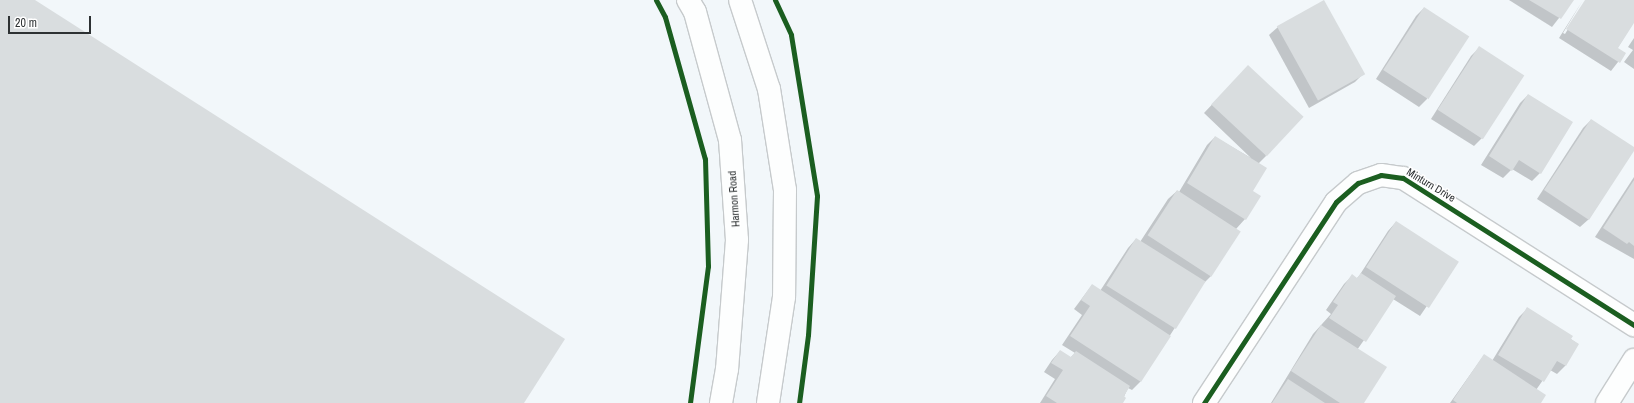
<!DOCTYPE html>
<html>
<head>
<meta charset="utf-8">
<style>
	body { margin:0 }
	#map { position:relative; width:1634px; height:403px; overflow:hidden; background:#f2f7fa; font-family:"Archivo Narrow",sans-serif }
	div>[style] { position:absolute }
	.shadow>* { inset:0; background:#0003 }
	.building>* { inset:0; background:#d9dddf; transform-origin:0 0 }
	.roads { filter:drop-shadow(1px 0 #c6cacc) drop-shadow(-1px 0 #c6cacc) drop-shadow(0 1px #c6cacc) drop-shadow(0 -1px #c6cacc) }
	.minor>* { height:22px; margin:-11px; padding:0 11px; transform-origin:11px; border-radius:11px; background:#fdfefe }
	.tertiary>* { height:22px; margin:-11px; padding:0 11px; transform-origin:11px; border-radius:11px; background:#fdfefe }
	.cycleway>* { height:5px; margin:-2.5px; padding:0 2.5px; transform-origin:2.5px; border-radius:2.5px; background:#1b5e20 }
	span { translate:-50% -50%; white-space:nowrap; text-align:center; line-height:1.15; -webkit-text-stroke:3px #fff; paint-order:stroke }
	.street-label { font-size:11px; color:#2d3133 }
	.scale { position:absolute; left:8px; top:16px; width:83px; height:18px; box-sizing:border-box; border:2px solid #2d3133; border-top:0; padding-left:5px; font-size:12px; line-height:14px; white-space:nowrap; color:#2d3133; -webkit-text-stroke:3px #fff; paint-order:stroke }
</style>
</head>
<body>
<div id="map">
	<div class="shadow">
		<i style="clip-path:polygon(1509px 0,1573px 0,1552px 27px)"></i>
		<i style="clip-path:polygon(1583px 0,1563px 33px,1565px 34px,1586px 0,1634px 0,1634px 21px,1617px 49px,1625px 53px,1611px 71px,1559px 38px)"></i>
		<i style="clip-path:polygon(1424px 8px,1427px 99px,1419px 107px,1376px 79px,1416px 16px)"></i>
		<i style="clip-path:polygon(1278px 27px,1363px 74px,1355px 82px,1309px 108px,1269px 35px)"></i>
		<i style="clip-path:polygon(1634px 38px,1634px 69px,1624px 62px,1633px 50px,1628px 47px)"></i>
		<i style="clip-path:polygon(1479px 48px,1482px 138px,1474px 146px,1431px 119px,1471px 56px)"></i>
		<i style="clip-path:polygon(1240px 75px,1266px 156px,1258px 164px,1245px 219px,1236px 229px,1211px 276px,1203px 284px,1140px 382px,1132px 390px,1128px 388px,1121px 403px,1040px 403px,1055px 379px,1044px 372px,1052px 360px,1060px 351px,1070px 358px,1075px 353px,1062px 345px,1082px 315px,1074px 309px,1092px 285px,1100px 291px,1128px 248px,1136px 239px,1140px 242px,1168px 199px,1177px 191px,1179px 192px,1207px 145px,1215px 137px,1251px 158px,1204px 113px)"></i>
		<i style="clip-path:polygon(1528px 95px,1571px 123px,1540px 173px,1532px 181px,1512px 169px,1503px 178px,1481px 165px,1520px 103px)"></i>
		<i style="clip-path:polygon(1591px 120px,1634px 149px,1589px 219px,1580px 227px,1537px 199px,1583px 128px)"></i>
		<i style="clip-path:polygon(1634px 177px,1634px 259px,1595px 237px)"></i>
		<i style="clip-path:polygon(1396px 222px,1457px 262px,1420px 316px,1393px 299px,1357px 350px,1363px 403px,1271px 403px,1313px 334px,1331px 314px,1326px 310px,1344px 284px,1352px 276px,1356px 279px,1359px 276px,1388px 231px)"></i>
		<i style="clip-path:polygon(1527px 309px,1578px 344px,1565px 366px,1557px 374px,1550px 370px,1536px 390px,1539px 403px,1450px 403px,1484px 355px,1492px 361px,1519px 317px)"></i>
	</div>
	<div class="building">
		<i style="clip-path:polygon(0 0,35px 0,565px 339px,524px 403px,0 403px)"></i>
		<i style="left:1324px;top:0;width:85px;height:54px;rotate:61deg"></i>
		<i style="clip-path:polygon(1529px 0,1574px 0,1561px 19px)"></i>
		<i style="clip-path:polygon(1585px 0,1634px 0,1634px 23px,1618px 48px,1626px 53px,1620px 63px,1566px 29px)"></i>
		<i style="left:1424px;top:7px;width:54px;height:75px;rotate:33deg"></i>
		<i style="left:1479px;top:46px;width:54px;height:76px;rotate:33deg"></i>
		<i style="left:1248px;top:65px;width:76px;height:54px;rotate:43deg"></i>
		<i style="clip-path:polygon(1528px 94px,1573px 122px,1541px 174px,1519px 160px,1512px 171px,1489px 156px)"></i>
		<i style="clip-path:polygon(1591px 119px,1634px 147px,1634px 151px,1589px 220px,1544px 190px)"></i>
		<i style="clip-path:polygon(1215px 136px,1267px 168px,1253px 191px,1261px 196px,1246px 220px,1187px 183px)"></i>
		<i style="clip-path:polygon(1634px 180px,1634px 246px,1629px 242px,1627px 244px,1603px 228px)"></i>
		<i style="left:1177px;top:190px;width:76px;height:54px;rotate:33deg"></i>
		<i style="left:1396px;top:221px;width:75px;height:55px;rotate:33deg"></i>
		<i style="left:1136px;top:238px;width:82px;height:56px;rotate:32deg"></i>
		<i style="clip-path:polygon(1361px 273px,1396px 296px,1366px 342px,1329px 318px,1338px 305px,1333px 302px,1352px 274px,1357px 278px)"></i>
		<i style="clip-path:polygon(1092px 284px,1171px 336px,1141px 382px,1070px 336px,1090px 306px,1081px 300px)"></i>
		<i style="clip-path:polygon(1527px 307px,1573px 336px,1571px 339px,1579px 344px,1566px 366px,1557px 361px,1544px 382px,1498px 355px)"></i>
		<i style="clip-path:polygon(1321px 325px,1387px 367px,1364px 403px,1340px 403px,1291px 371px)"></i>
		<i style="clip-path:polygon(1060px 350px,1071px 357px,1076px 351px,1130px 386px,1124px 396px,1126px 398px,1123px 403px,1057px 403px,1046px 396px,1063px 370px,1051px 363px)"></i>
		<i style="clip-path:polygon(1484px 354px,1546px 395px,1541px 403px,1457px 403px,1453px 400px)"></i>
		<i style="clip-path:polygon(1288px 379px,1325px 403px,1272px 403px)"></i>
	</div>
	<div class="roads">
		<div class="minor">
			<i style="left:1204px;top:403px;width:240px;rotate:-56.7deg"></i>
			<i style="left:1336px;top:202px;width:29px;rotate:-41deg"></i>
			<i style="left:1358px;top:183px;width:24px;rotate:-19deg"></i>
			<i style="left:1381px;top:175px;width:22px;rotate:8deg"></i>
			<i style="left:1403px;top:178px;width:274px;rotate:32.5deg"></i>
			<i style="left:1607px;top:403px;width:51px;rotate:-57.9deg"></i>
		</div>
		<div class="tertiary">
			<i style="left:688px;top:0;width:14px;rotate:60deg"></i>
			<i style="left:695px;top:12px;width:133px;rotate:74.7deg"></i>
			<i style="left:730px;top:140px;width:100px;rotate:86deg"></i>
			<i style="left:737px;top:240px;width:129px;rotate:94.4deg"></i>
			<i style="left:727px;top:369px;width:35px;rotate:100deg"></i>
			<i style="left:740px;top:0;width:94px;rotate:72deg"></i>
			<i style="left:769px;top:89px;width:102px;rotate:81deg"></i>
			<i style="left:785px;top:190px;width:107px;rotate:90.5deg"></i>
			<i style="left:784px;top:297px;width:107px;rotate:98.6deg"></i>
		</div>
	</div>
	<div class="cycleway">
		<i style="left:656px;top:0;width:19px;rotate:62deg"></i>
		<i style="left:665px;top:17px;width:148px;rotate:74.3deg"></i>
		<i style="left:705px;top:159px;width:107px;rotate:88.4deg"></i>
		<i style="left:708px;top:266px;width:138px;rotate:97.5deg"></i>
		<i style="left:775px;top:0;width:38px;rotate:65deg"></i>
		<i style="left:791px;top:35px;width:163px;rotate:80.8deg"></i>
		<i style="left:817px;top:196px;width:139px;rotate:93.7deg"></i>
		<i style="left:808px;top:335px;width:69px;rotate:97.5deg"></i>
		<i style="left:1204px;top:403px;width:240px;rotate:-56.7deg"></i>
		<i style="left:1336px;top:202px;width:29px;rotate:-41deg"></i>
		<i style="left:1358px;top:183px;width:24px;rotate:-19deg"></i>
		<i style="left:1381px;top:175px;width:22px;rotate:8deg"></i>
		<i style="left:1403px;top:178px;width:274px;rotate:32.5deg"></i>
	</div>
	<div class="street-label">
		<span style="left:1431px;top:185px;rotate:31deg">Minturn Drive</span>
		<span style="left:734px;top:199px;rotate:-94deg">Harmon Road</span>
	</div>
	<div class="scale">20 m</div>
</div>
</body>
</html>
